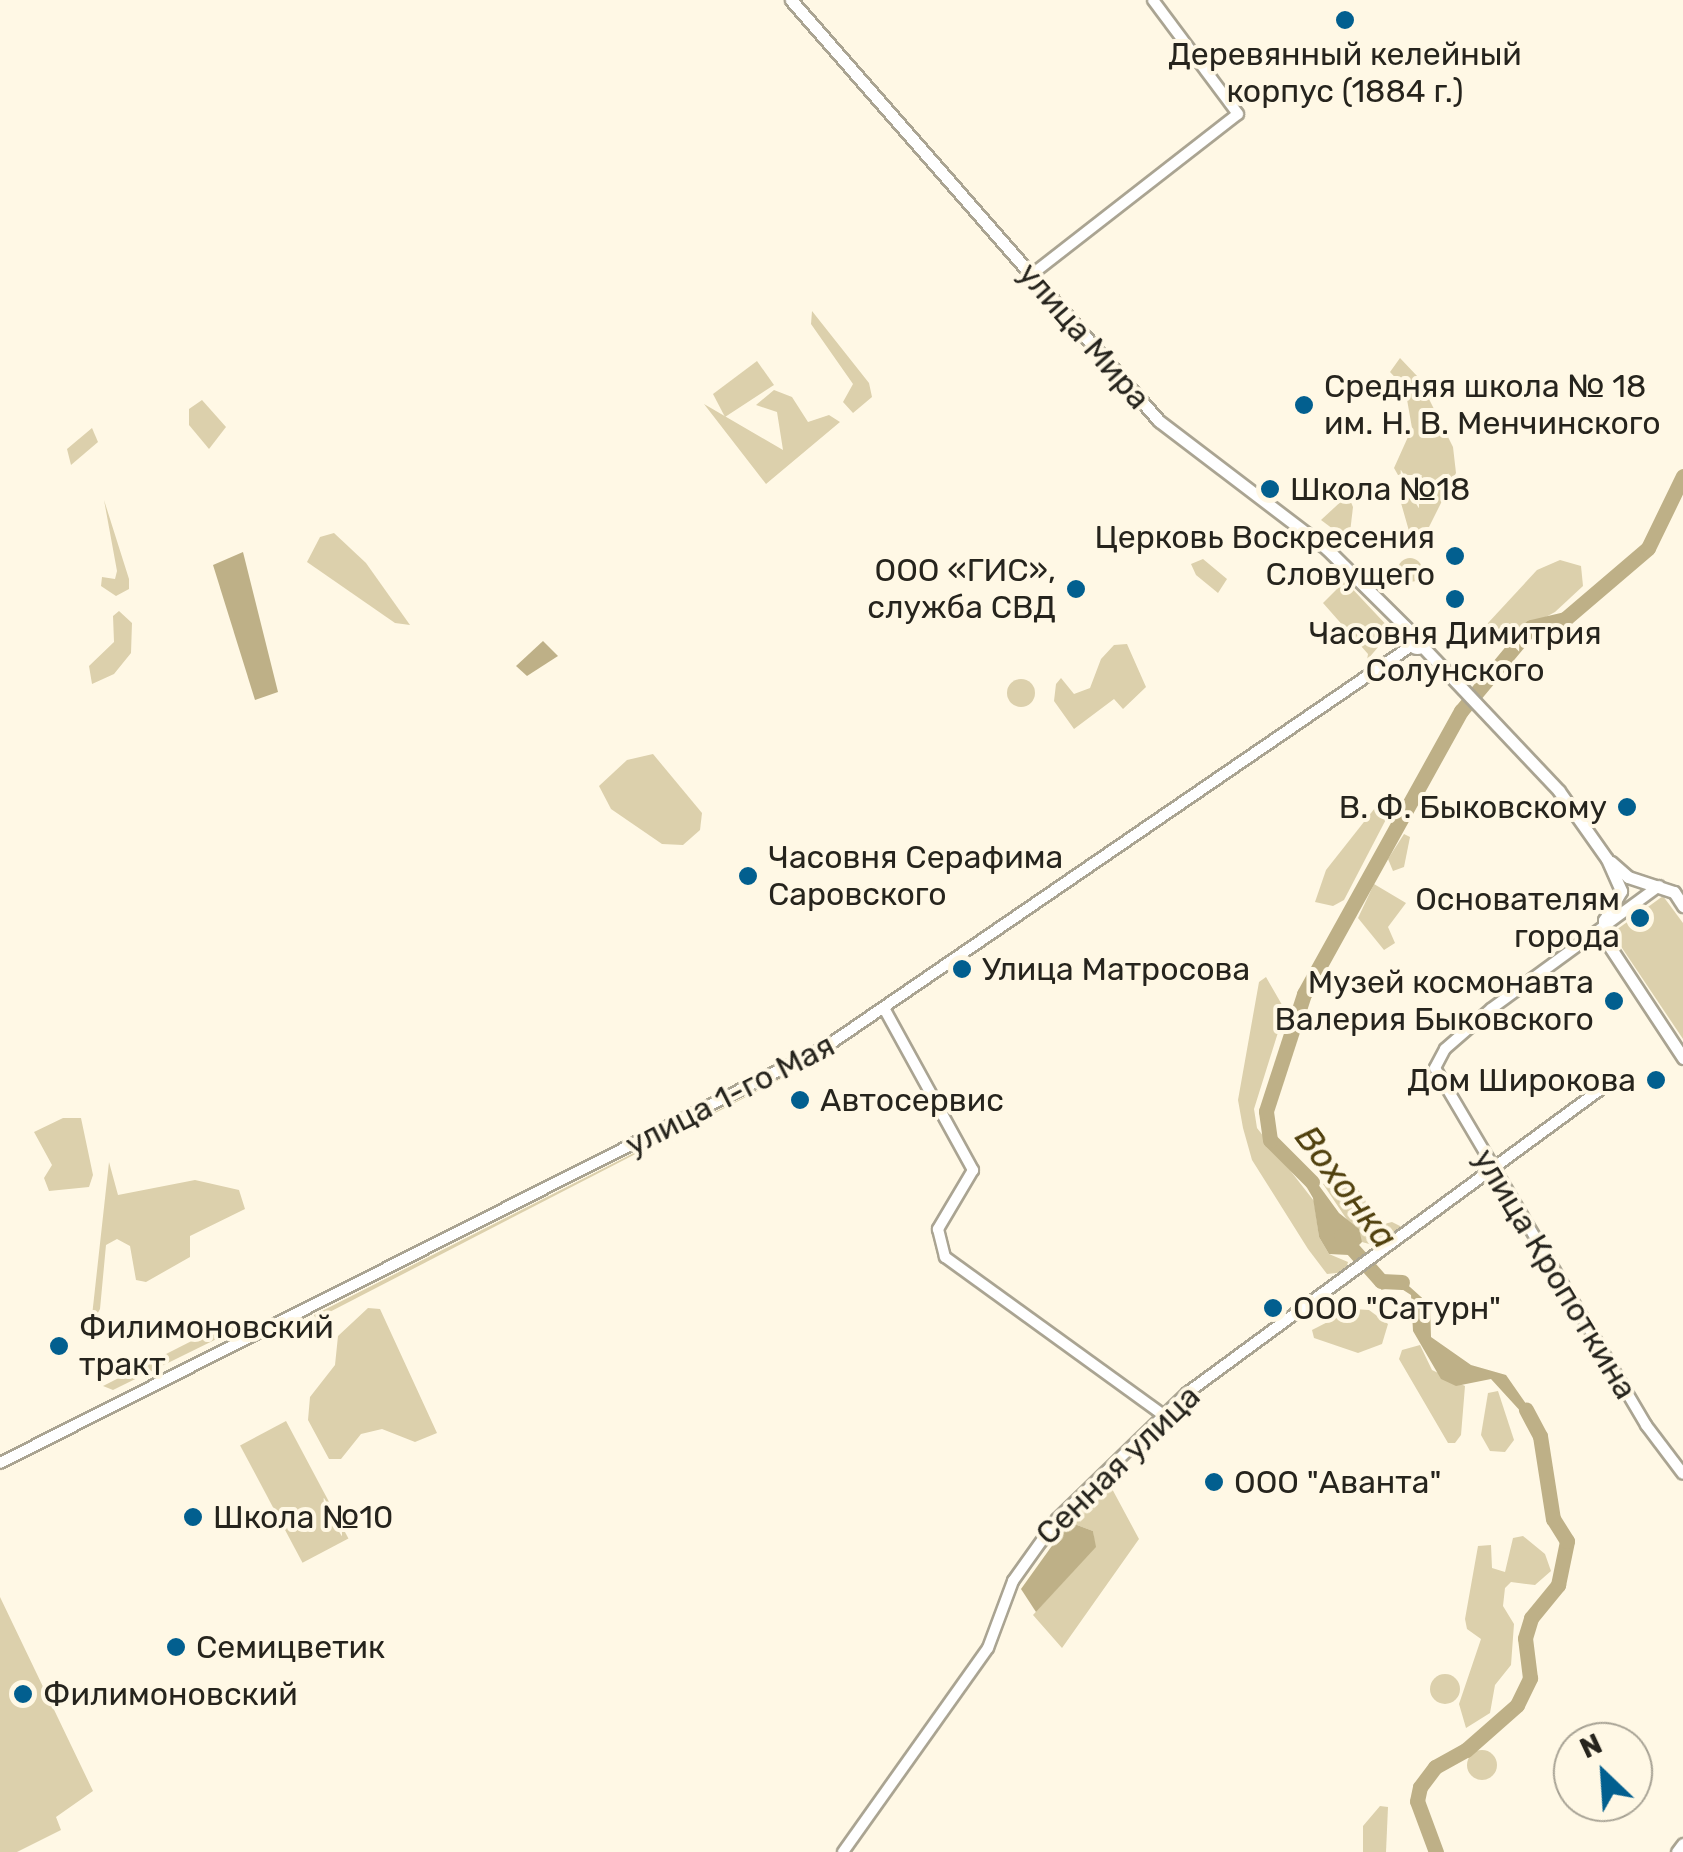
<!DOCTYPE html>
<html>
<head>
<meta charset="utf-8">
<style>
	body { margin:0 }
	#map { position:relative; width:1683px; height:1852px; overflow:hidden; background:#fff8e5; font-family:Rubik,sans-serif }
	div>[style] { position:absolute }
	.green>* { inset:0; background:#dcd0ac; transform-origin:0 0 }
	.round { border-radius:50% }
	.water>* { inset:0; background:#beb087 }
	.river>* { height:15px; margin:-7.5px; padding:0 7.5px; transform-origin:7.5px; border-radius:7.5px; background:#beb087 }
	.roads { filter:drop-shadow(2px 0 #aaa492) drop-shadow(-2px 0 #aaa492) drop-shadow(0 2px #aaa492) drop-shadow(0 -2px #aaa492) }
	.tertiary>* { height:10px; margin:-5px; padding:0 5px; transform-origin:5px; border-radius:5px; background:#fff }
	.secondary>* { height:11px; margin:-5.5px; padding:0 5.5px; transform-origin:5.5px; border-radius:5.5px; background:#fff }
	.secondary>.ring { margin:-5.5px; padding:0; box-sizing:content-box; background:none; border:11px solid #fff; border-radius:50% }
	.dots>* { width:28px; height:28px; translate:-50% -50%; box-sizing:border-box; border:5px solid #fff8e5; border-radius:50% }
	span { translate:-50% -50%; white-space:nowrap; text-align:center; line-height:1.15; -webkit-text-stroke:8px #fff8e5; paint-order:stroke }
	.poi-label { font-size:32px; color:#26241d }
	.left { translate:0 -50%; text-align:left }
	.right { translate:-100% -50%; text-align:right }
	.street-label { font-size:32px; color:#26241d }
	.water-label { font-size:35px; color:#51410e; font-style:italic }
	.north { position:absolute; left:1553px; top:1722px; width:100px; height:100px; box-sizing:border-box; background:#fff8e5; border:2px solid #a8a395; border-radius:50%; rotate:335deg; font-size:28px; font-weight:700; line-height:40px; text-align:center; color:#26241d }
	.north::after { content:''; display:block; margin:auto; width:35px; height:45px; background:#025f8f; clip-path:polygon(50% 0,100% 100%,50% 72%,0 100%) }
</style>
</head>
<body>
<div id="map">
	<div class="green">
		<i style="clip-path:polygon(812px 311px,869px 383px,872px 397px,853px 413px,843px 402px,853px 384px,811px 324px)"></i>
		<i style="clip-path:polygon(1400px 358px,1418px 377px,1453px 447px,1456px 473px,1423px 539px,1411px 538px,1401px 503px,1422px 475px,1398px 475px,1394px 468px,1412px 428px,1405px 388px,1390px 372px)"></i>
		<i style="clip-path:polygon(757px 361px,774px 385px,725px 417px,713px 394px)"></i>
		<i style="clip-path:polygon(774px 390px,792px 397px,808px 422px,829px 415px,840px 422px,766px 484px,704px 404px,783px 450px,777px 412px,756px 405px)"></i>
		<i style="clip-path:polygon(202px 400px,226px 427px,209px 449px,189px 425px,189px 409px)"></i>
		<i style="clip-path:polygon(92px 428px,98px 442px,71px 465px,67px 449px)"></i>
		<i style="clip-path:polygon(1348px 495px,1353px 507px,1349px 541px,1321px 520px)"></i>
		<i style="clip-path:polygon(104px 500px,129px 579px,129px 589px,116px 596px,101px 586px,102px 577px,115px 579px,117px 571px)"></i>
		<i style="clip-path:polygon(334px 533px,366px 563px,410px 625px,395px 623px,307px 562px,320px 537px)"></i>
		<i class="round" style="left:1398px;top:558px;width:24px;height:24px"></i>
		<i style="clip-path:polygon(1203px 559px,1227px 579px,1218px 593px,1196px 575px,1191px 564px)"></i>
		<i style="clip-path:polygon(1560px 560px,1581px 566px,1583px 586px,1555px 612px,1495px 645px,1485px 632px,1488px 623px,1537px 570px)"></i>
		<i style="clip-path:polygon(1345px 581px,1392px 631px,1367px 660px,1368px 654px,1323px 603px)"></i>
		<i style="clip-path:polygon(119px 611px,132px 623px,131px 653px,114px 674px,92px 684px,89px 666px,114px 642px,113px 616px)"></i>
		<i style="clip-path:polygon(1127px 644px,1146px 687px,1123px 709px,1114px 699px,1074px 729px,1054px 701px,1056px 684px,1061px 678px,1074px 694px,1090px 688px,1101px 659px,1114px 645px)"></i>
		<i class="round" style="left:1007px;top:679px;width:28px;height:28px"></i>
		<i style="clip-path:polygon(653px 754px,702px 813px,700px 830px,683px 845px,662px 844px,611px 809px,599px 786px,627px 760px)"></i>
		<i style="clip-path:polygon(1386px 794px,1394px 804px,1344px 900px,1333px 906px,1315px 902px,1326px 870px)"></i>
		<i style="clip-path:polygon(1404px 834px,1410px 837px,1404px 867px,1393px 871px,1388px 859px)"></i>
		<i style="clip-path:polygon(1374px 884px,1406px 903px,1388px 927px,1395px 943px,1384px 950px,1358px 918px)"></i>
		<i style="clip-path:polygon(1663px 896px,1683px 923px,1683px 1039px,1612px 933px)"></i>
		<i style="clip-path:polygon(1266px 977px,1285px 1010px,1254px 1109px,1257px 1128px,1314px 1201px,1319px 1237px,1329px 1254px,1348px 1262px,1345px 1272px,1327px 1274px,1308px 1249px,1252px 1160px,1243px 1128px,1238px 1100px,1259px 982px)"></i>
		<i style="clip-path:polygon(833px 1052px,316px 1319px,314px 1315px)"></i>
		<i style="clip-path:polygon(63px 1118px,81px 1118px,93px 1175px,89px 1187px,49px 1191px,44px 1178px,52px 1165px,34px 1132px)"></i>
		<i style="clip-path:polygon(109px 1162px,118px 1195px,195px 1180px,239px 1190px,245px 1209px,190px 1236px,190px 1257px,146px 1282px,136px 1280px,130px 1246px,117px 1239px,106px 1245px,100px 1309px,91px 1325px)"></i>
		<i style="clip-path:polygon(1347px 1174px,1365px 1199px,1372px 1227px,1392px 1222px,1410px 1231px,1387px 1249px,1362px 1242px,1323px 1184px)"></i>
		<i style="clip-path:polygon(368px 1308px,380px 1309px,437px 1433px,415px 1442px,382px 1429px,361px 1434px,341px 1459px,329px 1459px,308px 1420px,310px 1397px,335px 1365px,338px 1336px)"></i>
		<i style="clip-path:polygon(1353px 1309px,1369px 1310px,1388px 1324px,1382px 1344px,1358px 1353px,1314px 1338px,1312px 1330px)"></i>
		<i style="clip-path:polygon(235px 1319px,245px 1325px,113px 1390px,103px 1386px)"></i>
		<i style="clip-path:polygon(1420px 1345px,1432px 1370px,1465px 1386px,1461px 1435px,1455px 1443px,1448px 1443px,1399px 1359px,1402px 1350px)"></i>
		<i style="clip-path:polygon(1498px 1391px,1514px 1440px,1505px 1452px,1490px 1451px,1481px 1435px,1488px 1393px)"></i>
		<i style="left:286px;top:1421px;width:133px;height:52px;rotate:62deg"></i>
		<i style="clip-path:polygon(1110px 1485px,1139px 1539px,1062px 1648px,1033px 1615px,1095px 1547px,1093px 1531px,1069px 1522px,1027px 1570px,1056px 1529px,1089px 1501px,1096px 1503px)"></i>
		<i style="clip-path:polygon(1523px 1536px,1545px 1554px,1551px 1571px,1535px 1585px,1511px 1582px,1505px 1588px,1503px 1606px,1514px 1624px,1511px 1665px,1495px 1685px,1490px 1713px,1466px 1728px,1459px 1704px,1481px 1639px,1467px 1629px,1465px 1619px,1478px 1546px,1491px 1545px,1492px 1568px,1505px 1572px,1513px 1538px)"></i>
		<i style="clip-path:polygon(0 1597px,93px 1791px,56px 1817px,61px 1830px,17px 1852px,0 1852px)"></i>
		<i class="round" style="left:1430px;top:1674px;width:30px;height:30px"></i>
		<i class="round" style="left:1467px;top:1750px;width:30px;height:30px"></i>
		<i style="clip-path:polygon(1380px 1806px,1388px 1807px,1386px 1852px,1363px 1852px,1363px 1826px)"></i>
	</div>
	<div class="water">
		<i style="clip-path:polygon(243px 552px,278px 692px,255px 700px,213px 565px)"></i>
		<i style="clip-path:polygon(543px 641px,558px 656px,527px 676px,516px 666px)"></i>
		<i style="clip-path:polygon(1304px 1165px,1339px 1213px,1359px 1229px,1362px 1242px,1349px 1255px,1329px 1254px,1319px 1237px,1313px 1198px,1299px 1174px)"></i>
		<i style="clip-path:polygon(1400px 1278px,1430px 1305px,1431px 1337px,1471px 1365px,1506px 1375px,1540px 1424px,1533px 1425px,1491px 1379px,1456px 1386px,1441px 1379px,1413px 1331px,1411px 1295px,1397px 1286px,1381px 1290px,1384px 1282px)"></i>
		<i style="clip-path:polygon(1069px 1522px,1093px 1531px,1096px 1547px,1036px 1612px,1021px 1589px)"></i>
	</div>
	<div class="river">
		<i style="left:1312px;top:1182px;width:59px;rotate:-135deg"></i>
		<i style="left:1270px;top:1140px;width:29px;rotate:-98deg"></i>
		<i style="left:1266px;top:1111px;width:123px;rotate:-72deg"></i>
		<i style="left:1304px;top:994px;width:324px;rotate:-61deg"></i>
		<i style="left:1461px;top:711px;width:109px;rotate:-50.2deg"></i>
		<i style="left:1531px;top:627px;width:35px;rotate:-13deg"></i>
		<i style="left:1565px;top:619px;width:109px;rotate:-40.5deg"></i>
		<i style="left:1648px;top:548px;width:80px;rotate:-64.1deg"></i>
		<i style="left:1341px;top:1236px;width:60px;rotate:48.4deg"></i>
		<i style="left:1381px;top:1281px;width:21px;rotate:3deg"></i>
		<i style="left:1436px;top:1852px;width:54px;rotate:-110.4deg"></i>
		<i style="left:1417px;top:1801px;width:14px;rotate:-78deg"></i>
		<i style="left:1420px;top:1787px;width:25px;rotate:-53deg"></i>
		<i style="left:1435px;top:1767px;width:35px;rotate:-29deg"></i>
		<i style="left:1466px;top:1750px;width:68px;rotate:-41.4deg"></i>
		<i style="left:1517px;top:1705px;width:30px;rotate:-64deg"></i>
		<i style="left:1530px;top:1678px;width:40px;rotate:-97.1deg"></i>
		<i style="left:1525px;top:1638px;width:21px;rotate:-73deg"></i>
		<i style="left:1531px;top:1618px;width:43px;rotate:-50.7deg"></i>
		<i style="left:1558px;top:1585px;width:45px;rotate:-78.4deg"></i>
		<i style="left:1567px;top:1541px;width:26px;rotate:-122deg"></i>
		<i style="left:1553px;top:1519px;width:84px;rotate:-98.9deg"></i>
		<i style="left:1540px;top:1436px;width:30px;rotate:-118deg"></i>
	</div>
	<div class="roads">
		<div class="tertiary">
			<i style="left:1031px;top:275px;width:262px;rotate:-37.9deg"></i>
			<i style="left:1238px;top:114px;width:142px;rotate:-126.7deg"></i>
			<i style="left:1659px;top:886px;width:208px;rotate:143.8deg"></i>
			<i style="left:1491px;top:1009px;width:61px;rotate:139deg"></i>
			<i style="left:1445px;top:1049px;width:21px;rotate:118deg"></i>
			<i style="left:1435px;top:1068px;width:415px;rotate:59.4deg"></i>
			<i style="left:1646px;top:1425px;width:61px;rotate:52.9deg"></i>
			<i style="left:885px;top:1010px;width:183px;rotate:61.2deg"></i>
			<i style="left:973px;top:1170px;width:69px;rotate:120.7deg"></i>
			<i style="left:938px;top:1229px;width:29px;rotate:76deg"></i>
			<i style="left:945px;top:1257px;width:269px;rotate:35.9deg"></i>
			<i style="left:0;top:1463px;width:926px;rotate:-26.76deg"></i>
			<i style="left:827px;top:1046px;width:708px;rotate:-34.41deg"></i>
			<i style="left:843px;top:1852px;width:250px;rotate:-54.6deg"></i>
			<i style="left:988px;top:1648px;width:72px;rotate:-69.5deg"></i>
			<i style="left:1013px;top:1581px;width:76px;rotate:-54.6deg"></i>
			<i style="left:1057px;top:1519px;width:181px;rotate:-44.1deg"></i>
			<i style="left:1187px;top:1393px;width:514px;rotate:-36.29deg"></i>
		</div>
		<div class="secondary">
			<i style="left:791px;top:0;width:559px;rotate:48.84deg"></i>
			<i style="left:1159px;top:421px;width:211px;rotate:37.3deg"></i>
			<i style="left:1327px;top:549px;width:122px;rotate:44.7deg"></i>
			<i class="ring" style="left:1410px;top:634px;width:3px;height:3px"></i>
			<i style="left:1422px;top:646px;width:199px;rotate:46.6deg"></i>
			<i style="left:1559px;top:791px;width:83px;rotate:54.8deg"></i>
			<i style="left:1607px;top:859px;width:35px;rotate:66deg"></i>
			<i style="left:1621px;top:891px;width:34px;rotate:120deg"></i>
			<i style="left:1604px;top:920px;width:18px;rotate:90deg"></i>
			<i style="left:1604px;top:938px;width:144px;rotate:56.6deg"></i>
			<i style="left:1611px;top:862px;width:23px;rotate:41deg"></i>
			<i style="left:1628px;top:877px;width:48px;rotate:18.1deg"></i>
			<i style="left:1674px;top:892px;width:17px;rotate:57deg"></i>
			<i style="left:1677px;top:1852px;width:10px;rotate:-53deg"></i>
		</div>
	</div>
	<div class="dots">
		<i style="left:1345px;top:20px;background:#025f8f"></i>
		<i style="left:1304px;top:405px;background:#025f8f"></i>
		<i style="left:1270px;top:489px;background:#025f8f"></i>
		<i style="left:1455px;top:556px;background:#025f8f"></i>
		<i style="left:1076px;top:589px;background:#025f8f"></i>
		<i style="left:1455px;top:599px;background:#025f8f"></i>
		<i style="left:1627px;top:807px;background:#025f8f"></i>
		<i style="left:748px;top:876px;background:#025f8f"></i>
		<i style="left:1640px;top:918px;background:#025f8f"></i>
		<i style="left:962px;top:969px;background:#025f8f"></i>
		<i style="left:1614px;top:1001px;background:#025f8f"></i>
		<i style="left:1656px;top:1080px;background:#025f8f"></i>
		<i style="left:800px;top:1100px;background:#025f8f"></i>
		<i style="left:1273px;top:1308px;background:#025f8f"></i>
		<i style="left:59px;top:1346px;background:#025f8f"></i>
		<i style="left:1214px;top:1482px;background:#025f8f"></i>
		<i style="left:193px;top:1517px;background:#025f8f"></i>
		<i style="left:176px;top:1647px;background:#025f8f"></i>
		<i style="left:23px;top:1694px;background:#025f8f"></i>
	</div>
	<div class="poi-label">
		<span style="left:1345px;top:73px">Деревянный келейный<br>корпус (1884 г.)</span>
		<span class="left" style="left:1324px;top:405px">Средняя школа № 18<br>им. Н. В. Менчинского</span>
		<span class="left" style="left:1290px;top:489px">Школа №18</span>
		<span class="right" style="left:1435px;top:556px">Церковь Воскресения<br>Словущего</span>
		<span class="right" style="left:1056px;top:589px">ООО «ГИС»,<br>служба СВД</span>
		<span style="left:1455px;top:652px">Часовня Димитрия<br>Солунского</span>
		<span class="right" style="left:1607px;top:807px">В. Ф. Быковскому</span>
		<span class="left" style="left:768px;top:876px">Часовня Серафима<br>Саровского</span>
		<span class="right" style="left:1620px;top:918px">Основателям<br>города</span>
		<span class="left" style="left:982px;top:969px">Улица Матросова</span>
		<span class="right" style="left:1594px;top:1001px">Музей космонавта<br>Валерия Быковского</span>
		<span class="right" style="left:1636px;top:1080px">Дом Широкова</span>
		<span class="left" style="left:820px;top:1100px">Автосервис</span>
		<span class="left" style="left:1293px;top:1308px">ООО "Сатурн"</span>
		<span class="left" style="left:79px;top:1346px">Филимоновский<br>тракт</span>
		<span class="left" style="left:1234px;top:1482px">ООО "Аванта"</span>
		<span class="left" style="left:213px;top:1517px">Школа №10</span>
		<span class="left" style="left:196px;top:1647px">Семицветик</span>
		<span class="left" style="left:43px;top:1694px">Филимоновский</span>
	</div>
	<div class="street-label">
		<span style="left:1084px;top:336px;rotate:49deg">улица Мира</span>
		<span style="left:730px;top:1095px;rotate:-27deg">улица 1-го Мая</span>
		<span style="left:1555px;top:1274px;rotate:59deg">улица Кропоткина</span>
		<span style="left:1118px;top:1465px;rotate:-44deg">Сенная улица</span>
	</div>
	<div class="water-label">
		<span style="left:1346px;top:1187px;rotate:53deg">Вохонка</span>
	</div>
	<div class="north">N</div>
</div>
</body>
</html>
